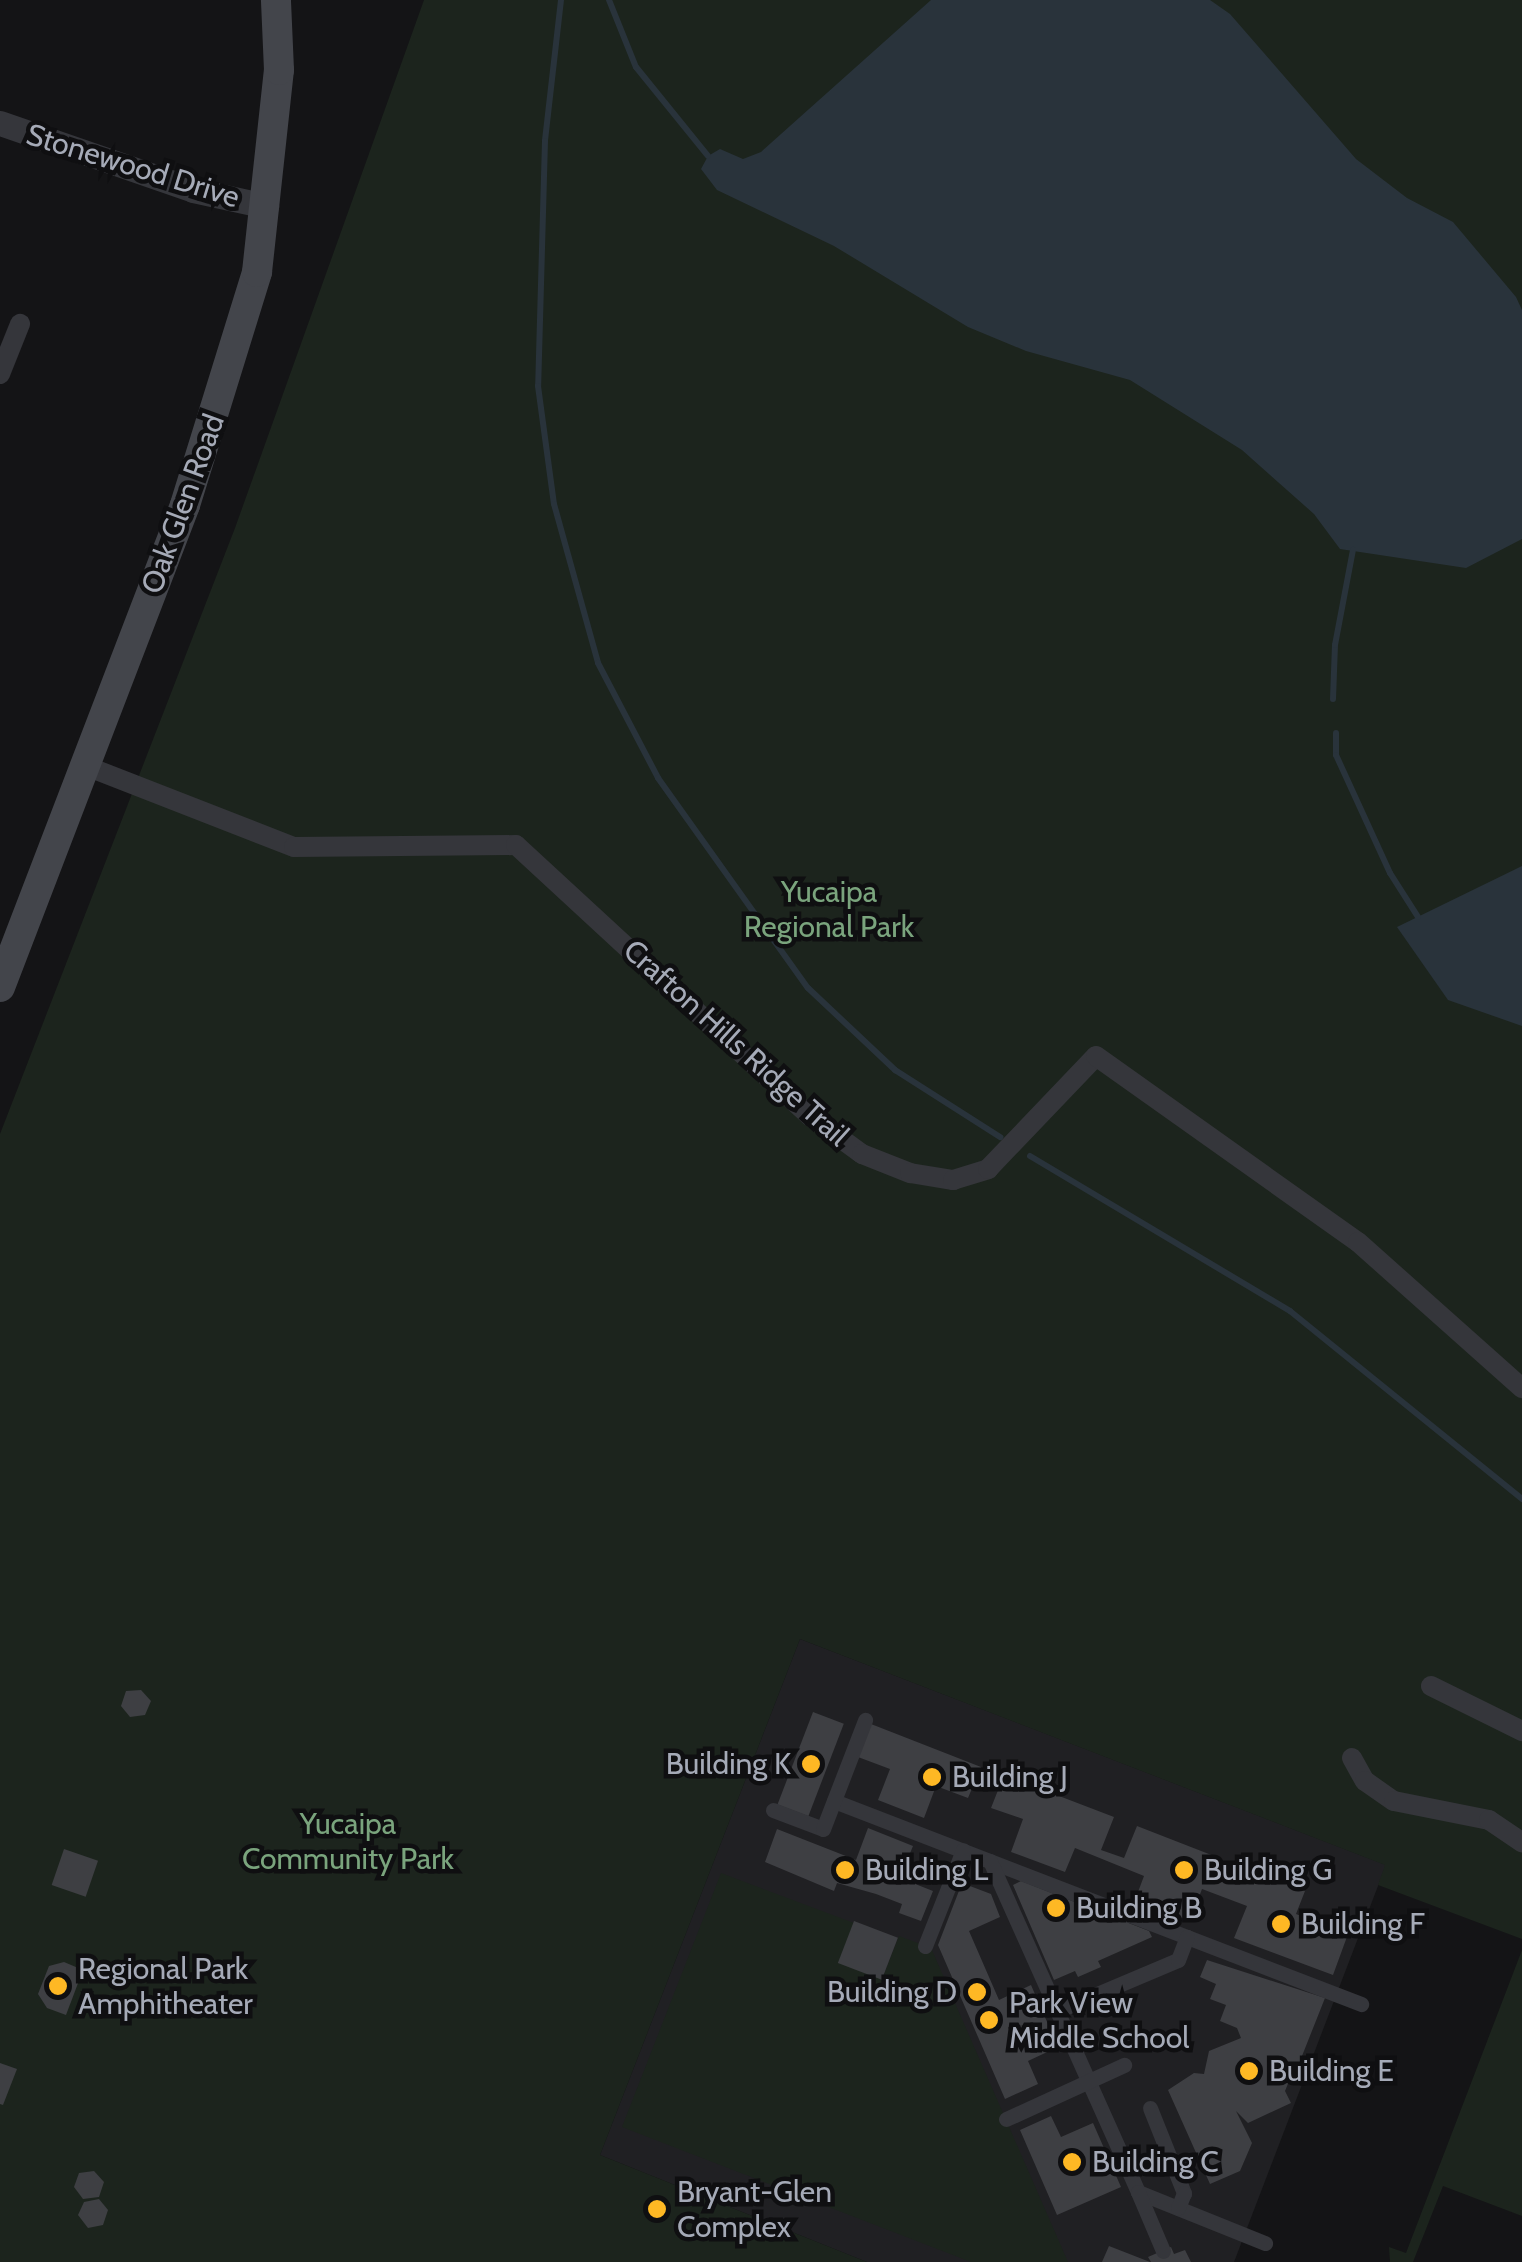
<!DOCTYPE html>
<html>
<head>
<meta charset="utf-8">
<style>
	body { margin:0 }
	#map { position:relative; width:1522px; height:2262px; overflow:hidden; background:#141416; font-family:Cabin,sans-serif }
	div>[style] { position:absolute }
	.built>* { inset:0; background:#202023 }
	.green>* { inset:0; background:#1c241d }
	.water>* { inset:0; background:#29333b }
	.stream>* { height:6px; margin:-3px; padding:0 3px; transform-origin:3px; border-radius:3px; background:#29333b }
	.building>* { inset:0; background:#3e3f43; transform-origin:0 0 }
	.pedestrian>* { height:15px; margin:-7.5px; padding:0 7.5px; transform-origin:7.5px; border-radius:7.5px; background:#35363b }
	.minor>* { height:20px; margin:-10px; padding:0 10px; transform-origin:10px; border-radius:10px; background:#35363b }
	.tertiary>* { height:25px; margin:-12.5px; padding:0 12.5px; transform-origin:12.5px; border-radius:12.5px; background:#35363b }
	.secondary>* { height:30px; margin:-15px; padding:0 15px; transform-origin:15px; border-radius:15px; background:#43454b }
	.dots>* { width:28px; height:28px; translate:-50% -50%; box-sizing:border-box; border:5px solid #0f0f11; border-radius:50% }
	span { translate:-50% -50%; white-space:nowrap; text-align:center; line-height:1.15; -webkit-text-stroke:9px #0f0f11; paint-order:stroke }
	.street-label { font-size:30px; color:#a5aab7 }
	.park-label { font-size:30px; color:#7aa47d }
	.poi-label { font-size:30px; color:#a5aab7 }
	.right { translate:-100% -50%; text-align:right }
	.left { translate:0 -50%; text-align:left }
</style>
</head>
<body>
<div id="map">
	<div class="built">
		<i style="clip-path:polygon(800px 1639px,1386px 1865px,1234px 2262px,867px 2262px,600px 2155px)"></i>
	</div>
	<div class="green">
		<i style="clip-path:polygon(424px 0,1522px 0,1522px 1939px,1378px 1885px,1385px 1865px,800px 1639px,600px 2155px,867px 2262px,0 2262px,0 1134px,235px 528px)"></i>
		<i style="clip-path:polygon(721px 1873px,854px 1923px,882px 1979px,899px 1936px,931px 1948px,1068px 2262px,971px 2262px,622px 2127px)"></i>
		<i style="clip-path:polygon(1522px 1950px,1522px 2216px,1443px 2186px,1413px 2262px,1390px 2262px,1389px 2247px,1406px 2253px)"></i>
	</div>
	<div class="water">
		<i style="clip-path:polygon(931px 0,1210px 0,1230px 14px,1356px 159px,1407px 198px,1453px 222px,1516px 297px,1522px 310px,1522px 539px,1466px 568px,1340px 549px,1314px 514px,1242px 450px,1130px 380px,1026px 351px,968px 327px,834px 246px,717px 190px,701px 169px,708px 156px,720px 149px,743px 159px,761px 152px)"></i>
		<i style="clip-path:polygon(1522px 866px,1522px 1026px,1448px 1000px,1397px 927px)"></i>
	</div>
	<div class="stream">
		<i style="left:561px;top:0;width:142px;rotate:96.5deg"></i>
		<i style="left:545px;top:141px;width:245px;rotate:91.6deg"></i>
		<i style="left:538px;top:386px;width:119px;rotate:82.3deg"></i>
		<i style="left:554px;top:504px;width:165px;rotate:74.5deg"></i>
		<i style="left:598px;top:663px;width:130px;rotate:62.4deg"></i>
		<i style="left:658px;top:778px;width:258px;rotate:54.5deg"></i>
		<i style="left:808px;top:988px;width:120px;rotate:43.3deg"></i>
		<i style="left:895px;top:1070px;width:125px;rotate:32.5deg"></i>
		<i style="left:609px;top:0;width:72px;rotate:68.1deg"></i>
		<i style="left:636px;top:67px;width:114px;rotate:51deg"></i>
		<i style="left:1333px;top:699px;width:54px;rotate:-87.9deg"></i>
		<i style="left:1335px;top:645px;width:97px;rotate:-79.3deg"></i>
		<i style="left:1336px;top:733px;width:22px;rotate:90deg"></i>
		<i style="left:1336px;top:755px;width:130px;rotate:65.4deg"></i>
		<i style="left:1390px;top:873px;width:52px;rotate:57.5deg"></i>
		<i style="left:1030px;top:1156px;width:303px;rotate:30.8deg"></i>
		<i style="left:1290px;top:1311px;width:299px;rotate:39deg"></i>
	</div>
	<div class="building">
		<i style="clip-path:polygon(141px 1690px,151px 1701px,145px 1715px,130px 1717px,121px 1706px,126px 1691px)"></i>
		<i style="left:813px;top:1712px;width:33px;height:99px;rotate:21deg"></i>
		<i style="clip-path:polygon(871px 1724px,981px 1767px,968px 1798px,936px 1786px,924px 1818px,878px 1800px,890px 1769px,858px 1757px)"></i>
		<i style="clip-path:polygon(1004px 1775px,1114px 1817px,1101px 1850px,1124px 1858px,1137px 1826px,1214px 1856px,1211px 1866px,1255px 1883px,1259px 1873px,1305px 1891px,1296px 1914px,1348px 1934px,1333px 1975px,1234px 1938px,1247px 1906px,1202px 1889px,1190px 1921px,1135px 1900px,1144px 1876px,1075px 1848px,1065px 1872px,1011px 1852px,1023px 1819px,991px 1808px)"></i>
		<i style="clip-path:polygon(868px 1828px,913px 1846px,900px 1878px,933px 1891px,921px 1921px,899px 1913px,902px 1904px,876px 1894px,837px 1883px,834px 1891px,765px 1862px,777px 1829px,856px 1860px)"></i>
		<i style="left:64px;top:1849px;width:36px;height:38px;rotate:19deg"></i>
		<i style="clip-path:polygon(1021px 1881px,1149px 1931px,1152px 1937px,1098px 1961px,1101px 1967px,1078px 1977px,1075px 1971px,1054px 1980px,1013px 1885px)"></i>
		<i style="clip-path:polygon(962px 1883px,991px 1894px,1000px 1917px,969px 1931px,999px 2000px,1031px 1985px,1058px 2047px,1028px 2061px,1038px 2084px,1005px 2099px,938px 1945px)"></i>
		<i style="left:854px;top:1921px;width:47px;height:45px;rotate:21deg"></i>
		<i style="clip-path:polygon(1207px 1960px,1325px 1998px,1302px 2056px,1305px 2064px,1294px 2069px,1285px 2091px,1291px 2103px,1248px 2123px,1236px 2111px,1252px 2143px,1240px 2171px,1210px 2184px,1168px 2090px,1194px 2073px,1204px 2074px,1209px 2051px,1241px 2038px,1237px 2028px,1220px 2021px,1226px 2005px,1210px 1999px,1216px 1984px,1200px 1977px)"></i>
		<i style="clip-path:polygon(64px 1962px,83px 1970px,66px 2015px,47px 2008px,38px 1994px,49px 1966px)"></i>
		<i style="clip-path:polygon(0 2063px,17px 2069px,3px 2105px,0 2104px)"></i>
		<i style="clip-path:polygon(1051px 2116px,1061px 2137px,1093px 2123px,1121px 2187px,1057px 2215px,1020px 2130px)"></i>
		<i style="clip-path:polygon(94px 2171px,104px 2182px,99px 2197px,83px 2199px,74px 2187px,79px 2173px)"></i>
		<i style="clip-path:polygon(99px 2199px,108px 2210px,103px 2225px,88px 2228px,78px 2215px,84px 2202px)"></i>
		<i style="clip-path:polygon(1109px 2246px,1150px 2262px,1102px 2262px)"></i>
		<i style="clip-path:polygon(1171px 2247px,1174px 2254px,1185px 2250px,1191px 2262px,1151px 2262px,1148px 2257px)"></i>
	</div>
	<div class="pedestrian">
		<i style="left:834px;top:1801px;width:565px;rotate:21.07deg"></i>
		<i style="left:773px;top:1810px;width:53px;rotate:20.8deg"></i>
		<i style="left:823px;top:1829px;width:117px;rotate:-68.9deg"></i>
		<i style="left:990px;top:1861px;width:363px;rotate:65.9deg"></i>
		<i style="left:1138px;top:2192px;width:137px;rotate:21.9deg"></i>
		<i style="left:925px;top:1946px;width:103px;rotate:-68.4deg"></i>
		<i style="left:1057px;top:2011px;width:131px;rotate:-22.9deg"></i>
		<i style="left:1178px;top:1960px;width:25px;rotate:-69deg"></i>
		<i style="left:1150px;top:2108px;width:92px;rotate:68.2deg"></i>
		<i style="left:1184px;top:2193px;width:16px;rotate:112deg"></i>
		<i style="left:1006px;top:2119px;width:130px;rotate:-24.6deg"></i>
		<i style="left:1138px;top:2192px;width:64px;rotate:67deg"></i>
	</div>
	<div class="minor">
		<i style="left:0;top:374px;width:54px;rotate:-68.2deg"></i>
		<i style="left:86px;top:766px;width:223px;rotate:21.3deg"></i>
		<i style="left:294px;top:847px;width:222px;rotate:-0.5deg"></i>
		<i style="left:516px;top:845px;width:400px;rotate:42.7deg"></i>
		<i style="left:810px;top:1116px;width:64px;rotate:36.2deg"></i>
		<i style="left:862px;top:1154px;width:52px;rotate:21.6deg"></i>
		<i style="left:910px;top:1173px;width:44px;rotate:9.2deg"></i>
		<i style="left:953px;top:1180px;width:37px;rotate:-17deg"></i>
		<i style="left:988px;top:1169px;width:156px;rotate:-46.3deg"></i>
		<i style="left:1096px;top:1056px;width:321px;rotate:35.4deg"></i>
		<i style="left:1358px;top:1242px;width:220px;rotate:41.7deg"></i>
		<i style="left:1431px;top:1686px;width:102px;rotate:26.3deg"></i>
		<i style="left:1352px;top:1758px;width:26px;rotate:61deg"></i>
		<i style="left:1365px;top:1781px;width:35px;rotate:35deg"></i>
		<i style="left:1394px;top:1801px;width:97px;rotate:11.3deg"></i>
		<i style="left:1489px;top:1820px;width:40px;rotate:34deg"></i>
	</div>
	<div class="tertiary">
		<i style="left:0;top:123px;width:204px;rotate:19.1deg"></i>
		<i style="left:193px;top:190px;width:75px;rotate:12.4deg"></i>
	</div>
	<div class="secondary">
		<i style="left:0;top:987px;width:516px;rotate:-69deg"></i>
		<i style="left:185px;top:505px;width:244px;rotate:-72.8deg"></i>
		<i style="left:257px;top:272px;width:203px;rotate:-83.8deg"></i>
		<i style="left:279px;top:70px;width:70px;rotate:-92.5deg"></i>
	</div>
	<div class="dots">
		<i style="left:811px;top:1764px;background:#feb824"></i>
		<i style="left:932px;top:1777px;background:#feb824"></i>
		<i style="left:845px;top:1870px;background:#feb824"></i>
		<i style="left:1184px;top:1870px;background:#feb824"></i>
		<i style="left:1056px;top:1908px;background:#feb824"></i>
		<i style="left:1281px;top:1924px;background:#feb824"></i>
		<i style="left:58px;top:1986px;background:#feb824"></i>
		<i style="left:977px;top:1992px;background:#feb824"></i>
		<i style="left:989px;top:2020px;background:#feb824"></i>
		<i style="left:1249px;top:2071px;background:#feb824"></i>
		<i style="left:1072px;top:2162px;background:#feb824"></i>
		<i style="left:657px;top:2209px;background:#feb824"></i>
	</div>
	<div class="street-label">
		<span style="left:133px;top:166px;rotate:17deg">Stonewood Drive</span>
		<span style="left:183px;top:504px;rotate:-70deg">Oak Glen Road</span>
		<span style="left:736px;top:1043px;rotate:42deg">Crafton Hills Ridge Trail</span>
	</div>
	<div class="park-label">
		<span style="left:829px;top:909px">Yucaipa<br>Regional Park</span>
		<span style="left:348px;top:1841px">Yucaipa<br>Community Park</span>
	</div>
	<div class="poi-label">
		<span class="right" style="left:791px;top:1764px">Building K</span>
		<span class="left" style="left:952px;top:1777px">Building J</span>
		<span class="left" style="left:865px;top:1870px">Building L</span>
		<span class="left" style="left:1204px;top:1870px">Building G</span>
		<span class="left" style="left:1076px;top:1908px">Building B</span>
		<span class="left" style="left:1301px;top:1924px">Building F</span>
		<span class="left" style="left:78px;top:1986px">Regional Park<br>Amphitheater</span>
		<span class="right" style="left:957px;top:1992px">Building D</span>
		<span class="left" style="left:1009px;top:2020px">Park View<br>Middle School</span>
		<span class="left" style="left:1269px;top:2071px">Building E</span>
		<span class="left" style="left:1092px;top:2162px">Building C</span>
		<span class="left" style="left:677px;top:2209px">Bryant-Glen<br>Complex</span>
	</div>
</div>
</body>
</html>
